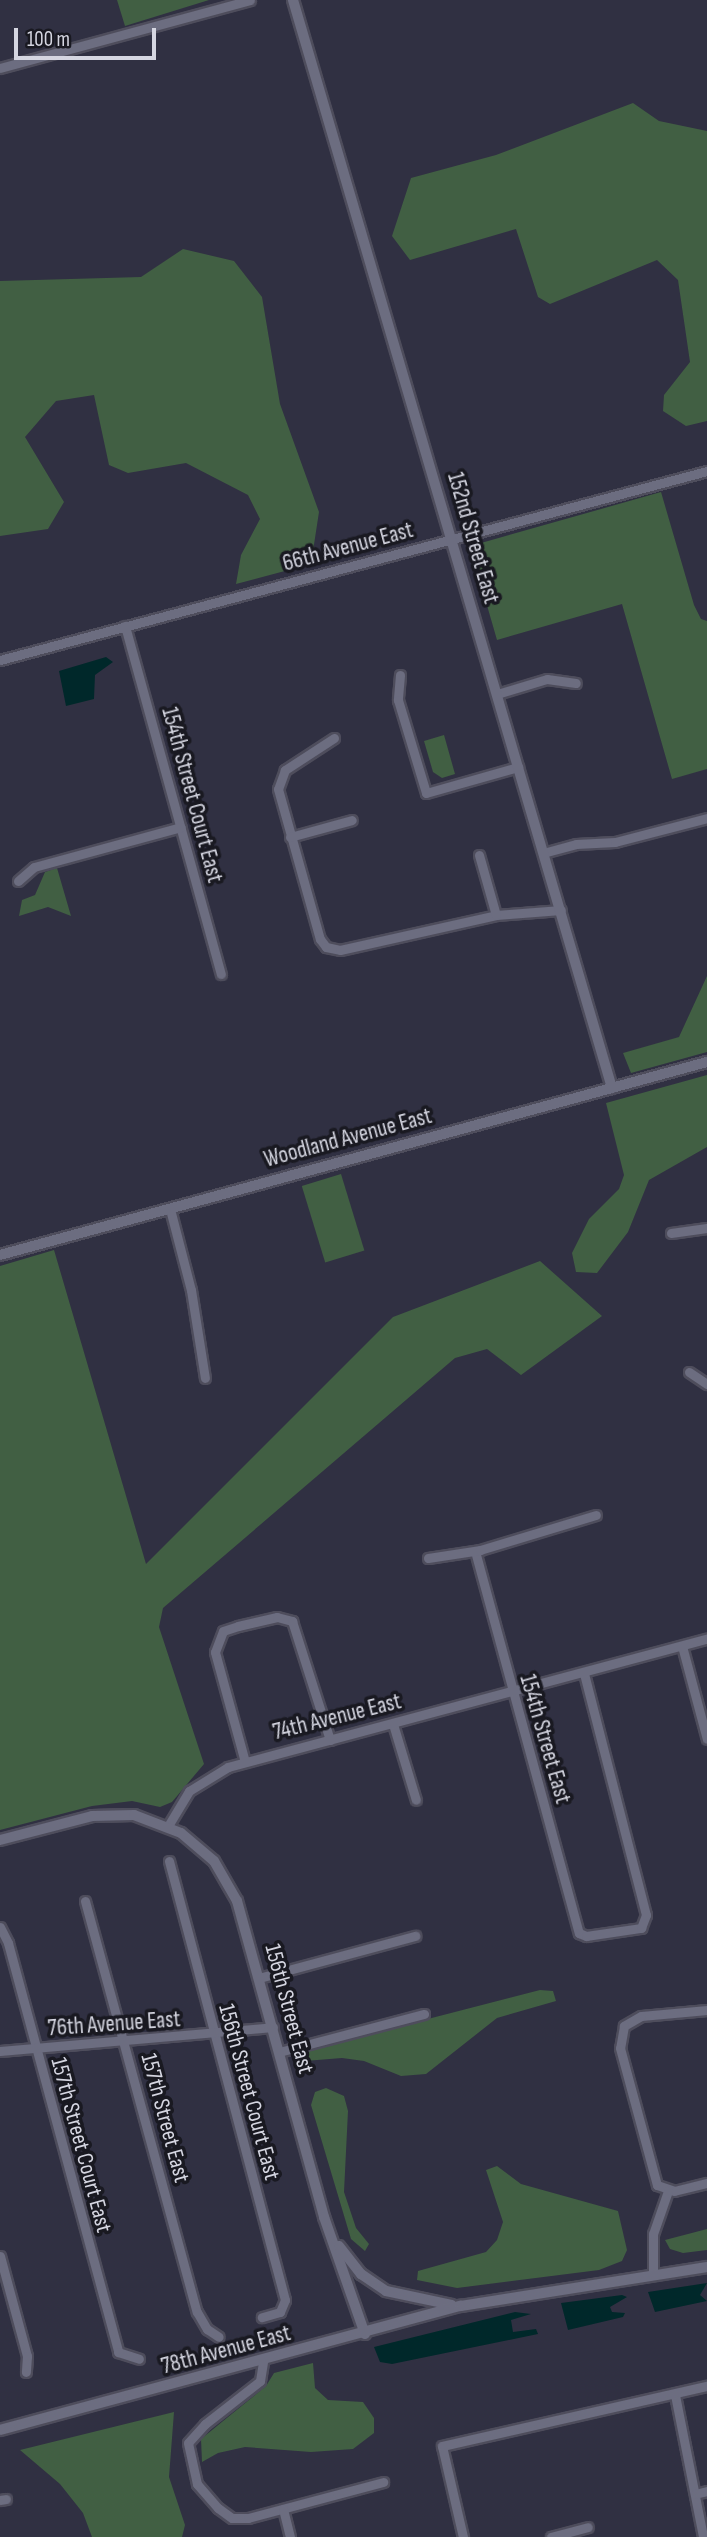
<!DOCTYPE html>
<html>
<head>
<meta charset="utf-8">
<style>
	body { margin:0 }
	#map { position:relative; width:707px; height:2537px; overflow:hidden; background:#303042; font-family:"Sofia Sans Condensed",sans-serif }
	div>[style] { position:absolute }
	.green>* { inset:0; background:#415f43; transform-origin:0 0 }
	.water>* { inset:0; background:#00282a }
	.roads { filter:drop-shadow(2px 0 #4e4d5c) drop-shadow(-2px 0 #4e4d5c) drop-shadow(0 2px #4e4d5c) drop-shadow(0 -2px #4e4d5c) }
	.minor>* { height:9px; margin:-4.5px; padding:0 4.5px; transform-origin:4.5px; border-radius:4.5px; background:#6c6d80 }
	.tertiary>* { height:10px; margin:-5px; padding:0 5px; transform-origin:5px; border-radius:5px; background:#6c6d80 }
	span { translate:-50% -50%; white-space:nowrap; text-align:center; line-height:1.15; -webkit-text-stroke:7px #191921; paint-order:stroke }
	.street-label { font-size:23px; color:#d5d6e1 }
	.scale { position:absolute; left:14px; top:28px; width:142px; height:32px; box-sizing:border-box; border:4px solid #d5d6e1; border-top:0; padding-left:9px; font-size:21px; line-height:24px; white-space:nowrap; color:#d5d6e1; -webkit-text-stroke:5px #191921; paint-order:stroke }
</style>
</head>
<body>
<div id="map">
	<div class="green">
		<i style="clip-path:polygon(117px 0,209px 0,125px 26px)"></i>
		<i style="clip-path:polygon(633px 103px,659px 121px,707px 131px,707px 421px,686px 426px,663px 411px,664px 395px,690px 362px,678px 280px,657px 260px,550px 304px,538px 297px,516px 229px,410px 260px,392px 236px,411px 178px,496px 155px)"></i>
		<i style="clip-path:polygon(183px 249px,234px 261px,262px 297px,280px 404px,319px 512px,311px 564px,236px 584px,241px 555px,260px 519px,248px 495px,186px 463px,128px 473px,109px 465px,94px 395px,56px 401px,25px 437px,64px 502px,48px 529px,0 536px,0 281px,141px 277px)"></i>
		<i style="clip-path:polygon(661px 492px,694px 605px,701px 619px,707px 621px,707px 769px,672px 779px,622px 604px,497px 640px,471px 550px,474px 545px)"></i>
		<i style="clip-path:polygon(444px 735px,455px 774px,442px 778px,433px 772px,424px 741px)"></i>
		<i style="clip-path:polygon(57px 868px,71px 916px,48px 907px,19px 916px,22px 900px,35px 895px,45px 872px)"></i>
		<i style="clip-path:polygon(707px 976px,707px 1052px,631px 1073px,623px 1053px,679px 1037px)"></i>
		<i style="clip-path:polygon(707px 1075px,707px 1147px,649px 1180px,628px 1232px,597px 1273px,576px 1272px,572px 1253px,589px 1219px,619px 1189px,624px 1175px,606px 1103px)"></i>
		<i style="left:341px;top:1174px;width:80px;height:41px;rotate:73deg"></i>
		<i style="clip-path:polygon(54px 1250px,146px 1564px,393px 1317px,540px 1261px,602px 1316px,521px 1375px,487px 1349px,455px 1358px,163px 1608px,159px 1627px,204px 1764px,172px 1802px,160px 1807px,132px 1801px,92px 1806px,0 1830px,0 1266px)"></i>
		<i style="clip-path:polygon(540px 1990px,553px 1991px,556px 2001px,497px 2018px,426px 2074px,401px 2076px,364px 2061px,342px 2058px,305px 2061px,304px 2051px)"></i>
		<i style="clip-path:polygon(326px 2088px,344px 2096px,348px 2111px,344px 2192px,356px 2228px,369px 2244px,365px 2251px,351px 2239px,311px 2105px,315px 2092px)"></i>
		<i style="clip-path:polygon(497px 2166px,521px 2184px,618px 2211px,627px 2250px,622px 2261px,599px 2270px,457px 2288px,417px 2280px,418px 2271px,486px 2252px,497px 2240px,503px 2222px,486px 2170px)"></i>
		<i style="clip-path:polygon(707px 2229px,707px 2250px,683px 2253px,670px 2249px,665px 2240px)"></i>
		<i style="clip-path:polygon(313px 2363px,315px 2388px,328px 2400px,363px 2402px,374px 2418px,374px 2433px,353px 2449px,311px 2452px,245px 2447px,218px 2453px,202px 2462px,201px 2439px,266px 2386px,274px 2373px)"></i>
		<i style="clip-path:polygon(174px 2412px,169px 2477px,185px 2525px,182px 2537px,92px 2537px,83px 2513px,60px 2484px,20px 2450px)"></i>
	</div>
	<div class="water">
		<i style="clip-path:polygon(106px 657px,113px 662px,95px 675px,94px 699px,66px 706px,59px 671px)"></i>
		<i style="clip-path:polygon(707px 2283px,700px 2295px,707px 2301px,655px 2312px,648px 2292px)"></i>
		<i style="clip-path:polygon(622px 2295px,627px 2297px,610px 2307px,612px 2312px,625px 2313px,623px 2317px,568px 2330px,561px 2303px)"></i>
		<i style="clip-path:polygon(515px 2312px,531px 2314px,511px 2320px,513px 2332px,536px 2329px,538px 2334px,392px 2364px,380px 2362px,374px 2347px)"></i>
	</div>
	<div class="roads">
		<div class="minor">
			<i style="left:0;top:68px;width:259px;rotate:-15.2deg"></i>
			<i style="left:125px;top:626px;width:361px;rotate:74.6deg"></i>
			<i style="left:0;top:660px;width:732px;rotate:-14.97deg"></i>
			<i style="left:400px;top:675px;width:25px;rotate:95deg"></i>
			<i style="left:398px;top:700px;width:97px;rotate:73.2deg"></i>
			<i style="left:426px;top:793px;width:96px;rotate:-15.8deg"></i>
			<i style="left:497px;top:694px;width:52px;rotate:-16.7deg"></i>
			<i style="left:547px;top:679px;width:29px;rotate:8deg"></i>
			<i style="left:334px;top:738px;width:59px;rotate:146.9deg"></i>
			<i style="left:285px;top:770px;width:20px;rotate:110deg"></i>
			<i style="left:278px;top:789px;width:156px;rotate:74.4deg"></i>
			<i style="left:320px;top:939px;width:10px;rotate:53deg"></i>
			<i style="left:326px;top:947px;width:14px;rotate:12deg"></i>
			<i style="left:340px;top:950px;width:160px;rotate:-12.6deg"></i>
			<i style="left:496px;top:915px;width:65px;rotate:-4.4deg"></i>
			<i style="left:290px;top:837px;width:64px;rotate:-15.3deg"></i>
			<i style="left:543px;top:853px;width:34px;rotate:-15deg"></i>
			<i style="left:576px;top:844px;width:39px;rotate:-3deg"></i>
			<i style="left:615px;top:842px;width:95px;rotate:-14.6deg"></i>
			<i style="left:479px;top:855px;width:62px;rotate:74.2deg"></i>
			<i style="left:18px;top:881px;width:21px;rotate:-41deg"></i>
			<i style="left:34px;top:867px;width:152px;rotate:-15.2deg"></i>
			<i style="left:170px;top:1209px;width:84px;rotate:75.5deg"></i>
			<i style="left:191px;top:1290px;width:89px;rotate:81deg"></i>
			<i style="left:671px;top:1233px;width:36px;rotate:-8deg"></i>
			<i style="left:689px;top:1372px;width:22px;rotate:34deg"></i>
			<i style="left:475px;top:1551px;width:396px;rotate:74.8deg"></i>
			<i style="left:579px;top:1933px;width:8px;rotate:23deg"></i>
			<i style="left:586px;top:1936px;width:56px;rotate:-8.3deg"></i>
			<i style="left:641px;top:1928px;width:14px;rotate:-69deg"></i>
			<i style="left:646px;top:1915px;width:249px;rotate:-104.4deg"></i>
			<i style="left:428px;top:1558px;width:53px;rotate:-8.7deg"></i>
			<i style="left:480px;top:1550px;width:121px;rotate:-16.8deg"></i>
			<i style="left:682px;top:1646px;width:96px;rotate:75deg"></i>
			<i style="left:393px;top:1724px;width:79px;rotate:73.2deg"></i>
			<i style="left:245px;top:1762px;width:114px;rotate:-105.3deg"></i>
			<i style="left:215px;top:1652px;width:22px;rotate:-69deg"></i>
			<i style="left:223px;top:1631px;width:16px;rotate:-18deg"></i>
			<i style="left:238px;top:1626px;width:40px;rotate:-13deg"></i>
			<i style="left:277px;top:1617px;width:16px;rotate:15deg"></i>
			<i style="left:292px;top:1621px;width:125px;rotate:72.3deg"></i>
			<i style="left:168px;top:1826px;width:41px;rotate:-59deg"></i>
			<i style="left:189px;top:1791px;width:46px;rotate:-31.6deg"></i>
			<i style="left:228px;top:1767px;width:496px;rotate:-15deg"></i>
			<i style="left:169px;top:1861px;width:454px;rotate:75.2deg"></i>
			<i style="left:285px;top:2300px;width:13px;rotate:113deg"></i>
			<i style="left:280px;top:2312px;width:19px;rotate:164deg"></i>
			<i style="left:85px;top:1901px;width:426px;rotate:74.8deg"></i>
			<i style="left:197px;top:2312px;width:20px;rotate:60deg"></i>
			<i style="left:207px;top:2329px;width:14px;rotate:34deg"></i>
			<i style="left:0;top:1927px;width:18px;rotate:63deg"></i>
			<i style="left:8px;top:1943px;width:424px;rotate:74.9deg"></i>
			<i style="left:118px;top:2352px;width:22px;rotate:18deg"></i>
			<i style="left:259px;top:1978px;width:162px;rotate:-15.1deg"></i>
			<i style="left:707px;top:2010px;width:66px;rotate:174.8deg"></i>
			<i style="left:641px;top:2016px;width:20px;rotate:150deg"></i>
			<i style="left:624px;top:2026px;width:22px;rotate:100deg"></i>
			<i style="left:620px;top:2048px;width:142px;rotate:74.9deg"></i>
			<i style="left:657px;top:2185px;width:18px;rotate:19deg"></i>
			<i style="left:674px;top:2191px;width:34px;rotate:-14deg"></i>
			<i style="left:0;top:2051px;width:274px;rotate:-5deg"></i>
			<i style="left:279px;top:2052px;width:150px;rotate:-14.7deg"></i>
			<i style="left:0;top:2256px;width:104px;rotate:74.9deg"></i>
			<i style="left:27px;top:2356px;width:16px;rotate:94deg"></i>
			<i style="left:653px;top:2275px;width:41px;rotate:-90deg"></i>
			<i style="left:653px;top:2234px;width:46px;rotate:-70.8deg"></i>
			<i style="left:263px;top:2362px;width:19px;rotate:99deg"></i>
			<i style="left:260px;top:2381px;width:70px;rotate:142deg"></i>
			<i style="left:205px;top:2424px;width:25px;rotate:132deg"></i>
			<i style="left:188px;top:2443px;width:42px;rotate:77.6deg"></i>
			<i style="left:197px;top:2484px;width:32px;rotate:49deg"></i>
			<i style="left:218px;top:2508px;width:17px;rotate:36deg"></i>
			<i style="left:232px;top:2518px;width:16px"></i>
			<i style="left:248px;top:2518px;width:140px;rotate:-14.9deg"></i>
			<i style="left:675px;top:2395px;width:145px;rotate:78.8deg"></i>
			<i style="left:695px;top:2494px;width:12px;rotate:-14deg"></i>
			<i style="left:0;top:2500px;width:6px;rotate:-9deg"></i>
			<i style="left:283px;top:2509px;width:29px;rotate:76deg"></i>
			<i style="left:463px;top:2537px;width:93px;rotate:-103deg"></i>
			<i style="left:442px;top:2446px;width:272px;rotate:-12.8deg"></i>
			<i style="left:551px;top:2537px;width:38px;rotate:-15deg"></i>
		</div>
		<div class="tertiary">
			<i style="left:293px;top:0;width:1134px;rotate:73.66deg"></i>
			<i style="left:0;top:1255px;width:733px;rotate:-15.27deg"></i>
			<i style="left:0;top:1840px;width:95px;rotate:-14.6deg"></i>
			<i style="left:92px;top:1816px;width:42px;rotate:-1.4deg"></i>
			<i style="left:134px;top:1815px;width:50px;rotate:21deg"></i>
			<i style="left:181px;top:1833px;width:43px;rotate:40.3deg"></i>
			<i style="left:214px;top:1861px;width:46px;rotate:60.1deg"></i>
			<i style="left:237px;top:1901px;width:328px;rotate:74.6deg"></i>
			<i style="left:324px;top:2217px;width:124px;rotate:70.7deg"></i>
			<i style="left:339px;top:2246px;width:36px;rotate:52deg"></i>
			<i style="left:361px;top:2274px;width:30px;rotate:34deg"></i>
			<i style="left:386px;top:2291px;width:67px;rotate:12deg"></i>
			<i style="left:0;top:2430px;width:477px;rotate:-15.1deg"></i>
			<i style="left:461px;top:2306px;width:249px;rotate:-9deg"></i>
		</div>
	</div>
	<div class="street-label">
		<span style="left:473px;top:538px;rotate:74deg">152nd Street East</span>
		<span style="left:348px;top:547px;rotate:-15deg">66th Avenue East</span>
		<span style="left:192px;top:795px;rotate:75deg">154th Street Court East</span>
		<span style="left:348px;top:1138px;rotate:-15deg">Woodland Avenue East</span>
		<span style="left:337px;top:1717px;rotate:-14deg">74th Avenue East</span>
		<span style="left:545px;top:1739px;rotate:74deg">154th Street East</span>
		<span style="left:289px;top:2009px;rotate:75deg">156th Street East</span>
		<span style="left:114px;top:2024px;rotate:-4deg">76th Avenue East</span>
		<span style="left:249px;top:2092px;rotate:75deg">156th Street Court East</span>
		<span style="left:165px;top:2118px;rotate:75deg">157th Street East</span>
		<span style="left:81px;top:2145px;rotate:75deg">157th Street Court East</span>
		<span style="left:226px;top:2350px;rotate:-15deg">78th Avenue East</span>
	</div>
	<div class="scale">100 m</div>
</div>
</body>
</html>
